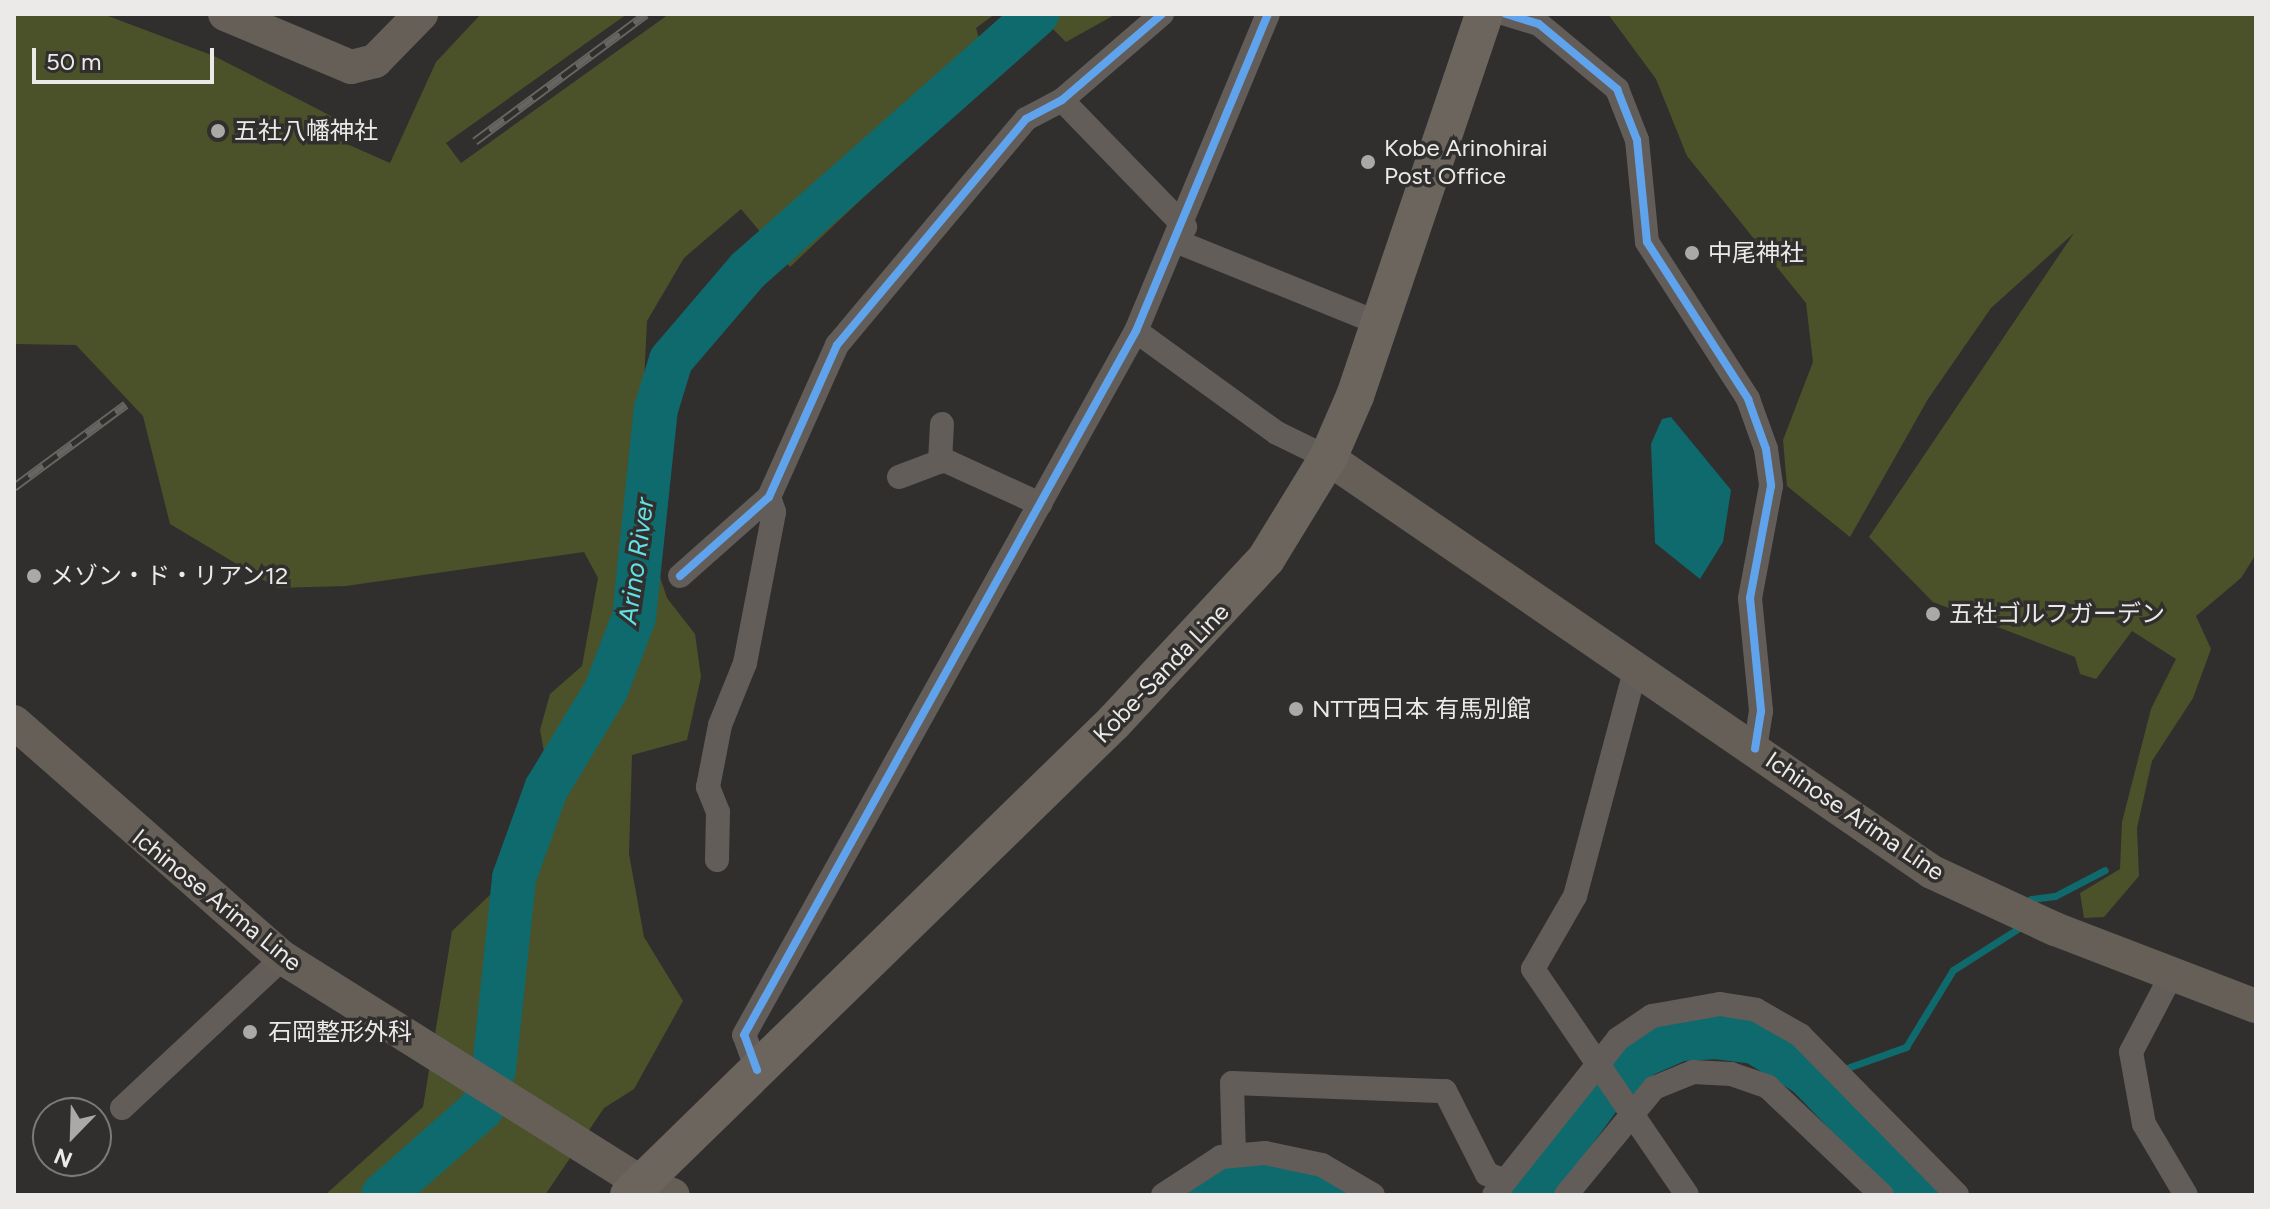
<!DOCTYPE html>
<html>
<head>
<meta charset="utf-8">
<style>
	body { margin:0 }
	#map { position:relative; width:2270px; height:1209px; overflow:hidden; background:#302f2e; font-family:Figtree,"Noto Sans JP",sans-serif }
	div>[style] { position:absolute }
	.green>* { inset:0; background:#4b5229 }
	.water>* { inset:0; background:#0f6a6d }
	.stream>* { height:7px; margin:-3.5px; padding:0 3.5px; transform-origin:3.5px; border-radius:3.5px; background:#0f6a6d }
	.river>* { height:44px; margin:-22px; padding:0 22px; transform-origin:22px; border-radius:22px; background:#0f6a6d }
	.street>* { height:24px; margin:-12px; padding:0 12px; transform-origin:12px; border-radius:12px; background:#625d59 }
	.secondary>* { height:34px; margin:-17px; padding:0 17px; transform-origin:17px; border-radius:17px; background:#665f58 }
	.primary>* { height:38px; margin:-19px; padding:0 19px; transform-origin:19px; border-radius:19px; background:#6c655e }
	.rail>* { height:9px; margin-top:-4.5px; transform-origin:0; background:repeating-linear-gradient(90deg,#312f2d 0 18px,#676561 0 36px); box-sizing:border-box; border-block:2px solid #676561 }
	.cycleway>* { height:8px; margin:-4px; padding:0 4px; transform-origin:4px; border-radius:4px; background:#60a3ed }
	.dots>* { width:22px; height:22px; translate:-50% -50%; box-sizing:border-box; border:4px solid #312f2d; border-radius:50% }
	span { translate:-50% -50%; white-space:nowrap; text-align:center; line-height:1.15; -webkit-text-stroke:7px #312f2d; paint-order:stroke }
	.poi-label { font-size:24px; color:#ebeae8 }
	.left { translate:0 -50%; text-align:left }
	.street-label { font-size:24px; color:#ebeae8 }
	.water-label { font-size:26px; color:#61e0e5; font-style:italic }
	.frame { position:absolute; inset:0; border:16px solid #ebeae8; pointer-events:none }
	.north { position:absolute; left:32px; top:1097px; width:80px; height:80px; box-sizing:border-box; background:#312f2d; border:2px solid #7b7a78; border-radius:50%; rotate:203deg; font-size:22px; font-weight:700; line-height:32px; text-align:center; color:#ebeae8 }
	.north::after { content:''; display:block; margin:auto; width:28px; height:36px; background:#aaa9a7; clip-path:polygon(50% 0,100% 100%,50% 72%,0 100%) }
	.scale { position:absolute; left:32px; top:48px; width:182px; height:36px; box-sizing:border-box; border:4px solid #ebeae8; border-top:0; padding-left:10px; font-size:24px; line-height:28px; white-space:nowrap; color:#ebeae8; -webkit-text-stroke:6px #312f2d; paint-order:stroke }
</style>
</head>
<body>
<div id="map">
	<div class="green">
		<i style="clip-path:polygon(14px 14px,103px 14px,214px 56px,337px 119px,340px 141px,390px 163px,436px 62px,481px 14px,627px 14px,446px 143px,461px 163px,669px 14px,995px 14px,976px 28px,990px 77px,790px 267px,741px 209px,684px 258px,647px 321px,642px 422px,664px 475px,654px 559px,667px 598px,695px 634px,701px 677px,687px 740px,632px 755px,629px 854px,644px 937px,683px 1001px,634px 1089px,604px 1108px,545px 1195px,325px 1195px,423px 1107px,452px 931px,532px 855px,553px 800px,540px 730px,550px 694px,582px 666px,598px 578px,584px 552px,346px 586px,277px 588px,170px 524px,143px 416px,76px 345px,14px 344px)"></i>
		<i style="clip-path:polygon(1038px 14px,1116px 14px,1066px 42px)"></i>
		<i style="clip-path:polygon(1608px 14px,2256px 14px,2256px 554px,2241px 578px,2196px 616px,2211px 649px,2193px 698px,2152px 761px,2137px 828px,2139px 876px,2104px 917px,2084px 918px,2080px 893px,2120px 869px,2122px 822px,2151px 709px,2176px 659px,2132px 631px,2096px 679px,2080px 674px,2075px 657px,1933px 602px,1869px 537px,2074px 233px,1991px 308px,1928px 399px,1850px 537px,1787px 486px,1783px 440px,1813px 362px,1806px 303px,1687px 156px,1656px 79px)"></i>
	</div>
	<div class="water">
		<i style="clip-path:polygon(1671px 417px,1731px 490px,1723px 542px,1700px 579px,1655px 543px,1651px 444px,1662px 419px)"></i>
	</div>
	<div class="stream">
		<i style="left:2031px;top:899px;width:24px;rotate:-7deg"></i>
		<i style="left:2055px;top:896px;width:56px;rotate:-27.5deg"></i>
		<i style="left:1847px;top:1068px;width:63px;rotate:-19.6deg"></i>
		<i style="left:1906px;top:1047px;width:90px;rotate:-58.6deg"></i>
		<i style="left:1953px;top:970px;width:78px;rotate:-32.5deg"></i>
		<i style="left:1807px;top:1074px;width:21px"></i>
	</div>
	<div class="river">
		<i style="left:383px;top:1195px;width:132px;rotate:-41.3deg"></i>
		<i style="left:482px;top:1108px;width:41px;rotate:-72.9deg"></i>
		<i style="left:494px;top:1069px;width:192px;rotate:-84deg"></i>
		<i style="left:514px;top:878px;width:95px;rotate:-70.2deg"></i>
		<i style="left:546px;top:789px;width:116px;rotate:-58.8deg"></i>
		<i style="left:606px;top:690px;width:78px;rotate:-69deg"></i>
		<i style="left:634px;top:617px;width:209px;rotate:-84deg"></i>
		<i style="left:656px;top:409px;width:51px;rotate:-73deg"></i>
		<i style="left:671px;top:360px;width:118px;rotate:-49.5deg"></i>
		<i style="left:748px;top:270px;width:386px;rotate:-41.5deg"></i>
		<i style="left:1200px;top:1195px;width:21px;rotate:-35deg"></i>
		<i style="left:1217px;top:1183px;width:50px;rotate:-4.6deg"></i>
		<i style="left:1267px;top:1179px;width:65px;rotate:14.3deg"></i>
		<i style="left:1528px;top:1195px;width:125px;rotate:-53.8deg"></i>
		<i style="left:1602px;top:1094px;width:54px;rotate:-44.3deg"></i>
		<i style="left:1641px;top:1056px;width:43px;rotate:-23.6deg"></i>
		<i style="left:1680px;top:1039px;width:34px;rotate:-3deg"></i>
		<i style="left:1714px;top:1037px;width:41px;rotate:7deg"></i>
		<i style="left:1755px;top:1042px;width:61px;rotate:31.6deg"></i>
		<i style="left:1807px;top:1074px;width:168px;rotate:46deg"></i>
	</div>
	<div class="street">
		<i style="left:1506px;top:14px;width:34px;rotate:17deg"></i>
		<i style="left:1539px;top:24px;width:102px;rotate:39.8deg"></i>
		<i style="left:1617px;top:89px;width:55px;rotate:68.6deg"></i>
		<i style="left:1637px;top:140px;width:102px;rotate:84.4deg"></i>
		<i style="left:1647px;top:242px;width:187px;rotate:57.2deg"></i>
		<i style="left:1748px;top:399px;width:53px;rotate:70.2deg"></i>
		<i style="left:1766px;top:449px;width:37px;rotate:82deg"></i>
		<i style="left:1771px;top:486px;width:114px;rotate:100.6deg"></i>
		<i style="left:1750px;top:598px;width:114px;rotate:84.4deg"></i>
		<i style="left:1761px;top:711px;width:38px;rotate:99deg"></i>
		<i style="left:1062px;top:100px;width:177px;rotate:45.9deg"></i>
		<i style="left:1178px;top:242px;width:219px;rotate:22deg"></i>
		<i style="left:1136px;top:331px;width:174px;rotate:35.9deg"></i>
		<i style="left:1277px;top:433px;width:57px;rotate:26.1deg"></i>
		<i style="left:940px;top:462px;width:38px;rotate:-87deg"></i>
		<i style="left:899px;top:477px;width:48px;rotate:-20.7deg"></i>
		<i style="left:944px;top:460px;width:106px;rotate:24.6deg"></i>
		<i style="left:680px;top:576px;width:119px;rotate:-41.6deg"></i>
		<i style="left:769px;top:497px;width:167px;rotate:-65.9deg"></i>
		<i style="left:837px;top:345px;width:295px;rotate:-50.1deg"></i>
		<i style="left:1026px;top:119px;width:41px;rotate:-27.8deg"></i>
		<i style="left:1062px;top:100px;width:132px;rotate:-40.7deg"></i>
		<i style="left:1636px;top:667px;width:237px;rotate:104.9deg"></i>
		<i style="left:1575px;top:896px;width:84px;rotate:119.9deg"></i>
		<i style="left:1533px;top:969px;width:273px;rotate:55.7deg"></i>
		<i style="left:717px;top:860px;width:48px;rotate:-88.8deg"></i>
		<i style="left:718px;top:812px;width:27px;rotate:-112deg"></i>
		<i style="left:708px;top:787px;width:63px;rotate:-79deg"></i>
		<i style="left:720px;top:725px;width:67px;rotate:-68deg"></i>
		<i style="left:745px;top:663px;width:154px;rotate:-79.1deg"></i>
		<i style="left:774px;top:512px;width:16px;rotate:-108deg"></i>
		<i style="left:2172px;top:974px;width:88px;rotate:117.7deg"></i>
		<i style="left:2131px;top:1052px;width:73px;rotate:79.8deg"></i>
		<i style="left:2144px;top:1124px;width:82px;rotate:59.4deg"></i>
		<i style="left:757px;top:1070px;width:37px;rotate:-110deg"></i>
		<i style="left:744px;top:1035px;width:806px;rotate:-60.89deg"></i>
		<i style="left:1136px;top:331px;width:343px;rotate:-67.4deg"></i>
		<i style="left:122px;top:1108px;width:220px;rotate:-43deg"></i>
		<i style="left:1234px;top:1155px;width:72px;rotate:-91.6deg"></i>
		<i style="left:1232px;top:1083px;width:213px;rotate:2.2deg"></i>
		<i style="left:1445px;top:1091px;width:93px;rotate:63.2deg"></i>
		<i style="left:1487px;top:1174px;width:19px;rotate:21deg"></i>
		<i style="left:1163px;top:1195px;width:69px;rotate:-33.2deg"></i>
		<i style="left:1221px;top:1157px;width:44px;rotate:-5.2deg"></i>
		<i style="left:1265px;top:1153px;width:58px;rotate:11.9deg"></i>
		<i style="left:1322px;top:1165px;width:59px;rotate:30.5deg"></i>
		<i style="left:1494px;top:1195px;width:199px;rotate:-51.5deg"></i>
		<i style="left:1618px;top:1039px;width:41px;rotate:-34.1deg"></i>
		<i style="left:1652px;top:1016px;width:69px;rotate:-10deg"></i>
		<i style="left:1720px;top:1004px;width:36px;rotate:9deg"></i>
		<i style="left:1756px;top:1010px;width:51px;rotate:29.6deg"></i>
		<i style="left:1800px;top:1035px;width:224px;rotate:45.5deg"></i>
		<i style="left:1566px;top:1195px;width:139px;rotate:-50.6deg"></i>
		<i style="left:1654px;top:1088px;width:42px;rotate:-22.3deg"></i>
		<i style="left:1693px;top:1072px;width:38px;rotate:3deg"></i>
		<i style="left:1731px;top:1074px;width:39px;rotate:19deg"></i>
		<i style="left:1768px;top:1087px;width:157px;rotate:43.5deg"></i>
	</div>
	<div class="secondary">
		<i style="left:225px;top:14px;width:137px;rotate:22.8deg"></i>
		<i style="left:351px;top:67px;width:25px;rotate:-14deg"></i>
		<i style="left:375px;top:61px;width:66px;rotate:-45.6deg"></i>
		<i style="left:1328px;top:458px;width:732px;rotate:34.43deg"></i>
		<i style="left:1932px;top:872px;width:136px;rotate:24.9deg"></i>
		<i style="left:2055px;top:929px;width:215px;rotate:21deg"></i>
		<i style="left:14px;top:722px;width:358px;rotate:41.3deg"></i>
		<i style="left:283px;top:958px;width:423px;rotate:32.1deg"></i>
		<i style="left:641px;top:1183px;width:34px;rotate:21deg"></i>
	</div>
	<div class="primary">
		<i style="left:629px;top:1195px;width:677px;rotate:-44.28deg"></i>
		<i style="left:1114px;top:722px;width:223px;rotate:-47deg"></i>
		<i style="left:1266px;top:559px;width:119px;rotate:-58.5deg"></i>
		<i style="left:1328px;top:458px;width:68px;rotate:-66.5deg"></i>
		<i style="left:1355px;top:396px;width:403px;rotate:-71.3deg"></i>
	</div>
	<div class="rail">
		<i style="left:475px;top:141px;width:213px;rotate:-36.6deg"></i>
		<i style="left:14px;top:487px;width:139px;rotate:-36.5deg"></i>
	</div>
	<div class="cycleway">
		<i style="left:1506px;top:14px;width:34px;rotate:17deg"></i>
		<i style="left:1539px;top:24px;width:102px;rotate:39.8deg"></i>
		<i style="left:1617px;top:89px;width:55px;rotate:68.6deg"></i>
		<i style="left:1637px;top:140px;width:102px;rotate:84.4deg"></i>
		<i style="left:1647px;top:242px;width:187px;rotate:57.2deg"></i>
		<i style="left:1748px;top:399px;width:53px;rotate:70.2deg"></i>
		<i style="left:1766px;top:449px;width:37px;rotate:82deg"></i>
		<i style="left:1771px;top:486px;width:114px;rotate:100.6deg"></i>
		<i style="left:1750px;top:598px;width:114px;rotate:84.4deg"></i>
		<i style="left:1761px;top:711px;width:38px;rotate:99deg"></i>
		<i style="left:680px;top:576px;width:119px;rotate:-41.6deg"></i>
		<i style="left:769px;top:497px;width:167px;rotate:-65.9deg"></i>
		<i style="left:837px;top:345px;width:295px;rotate:-50.1deg"></i>
		<i style="left:1026px;top:119px;width:41px;rotate:-27.8deg"></i>
		<i style="left:1062px;top:100px;width:132px;rotate:-40.7deg"></i>
		<i style="left:757px;top:1070px;width:37px;rotate:-110deg"></i>
		<i style="left:744px;top:1035px;width:806px;rotate:-60.89deg"></i>
		<i style="left:1136px;top:331px;width:343px;rotate:-67.4deg"></i>
	</div>
	<div class="dots">
		<i style="left:218px;top:131px;background:#aaa9a7"></i>
		<i style="left:1368px;top:162px;background:#aaa9a7"></i>
		<i style="left:1692px;top:253px;background:#aaa9a7"></i>
		<i style="left:34px;top:576px;background:#aaa9a7"></i>
		<i style="left:1933px;top:614px;background:#aaa9a7"></i>
		<i style="left:1296px;top:709px;background:#aaa9a7"></i>
		<i style="left:250px;top:1032px;background:#aaa9a7"></i>
	</div>
	<div class="poi-label">
		<span class="left" style="left:234px;top:131px">五社八幡神社</span>
		<span class="left" style="left:1384px;top:162px">Kobe Arinohirai<br>Post Office</span>
		<span class="left" style="left:1708px;top:253px">中尾神社</span>
		<span class="left" style="left:50px;top:576px">メゾン・ド・リアン12</span>
		<span class="left" style="left:1949px;top:614px">五社ゴルフガーデン</span>
		<span class="left" style="left:1312px;top:709px">NTT西日本 有馬別館</span>
		<span class="left" style="left:268px;top:1032px">石岡整形外科</span>
	</div>
	<div class="street-label">
		<span style="left:1161px;top:673px;rotate:-46deg">Kobe-Sanda Line</span>
		<span style="left:1855px;top:816px;rotate:34deg">Ichinose Arima Line</span>
		<span style="left:217px;top:900px;rotate:39deg">Ichinose Arima Line</span>
	</div>
	<div class="water-label">
		<span style="left:637px;top:561px;rotate:-82deg">Arino River</span>
	</div>
	<div class="frame"></div>
	<div class="north">N</div>
	<div class="scale">50 m</div>
</div>
</body>
</html>
